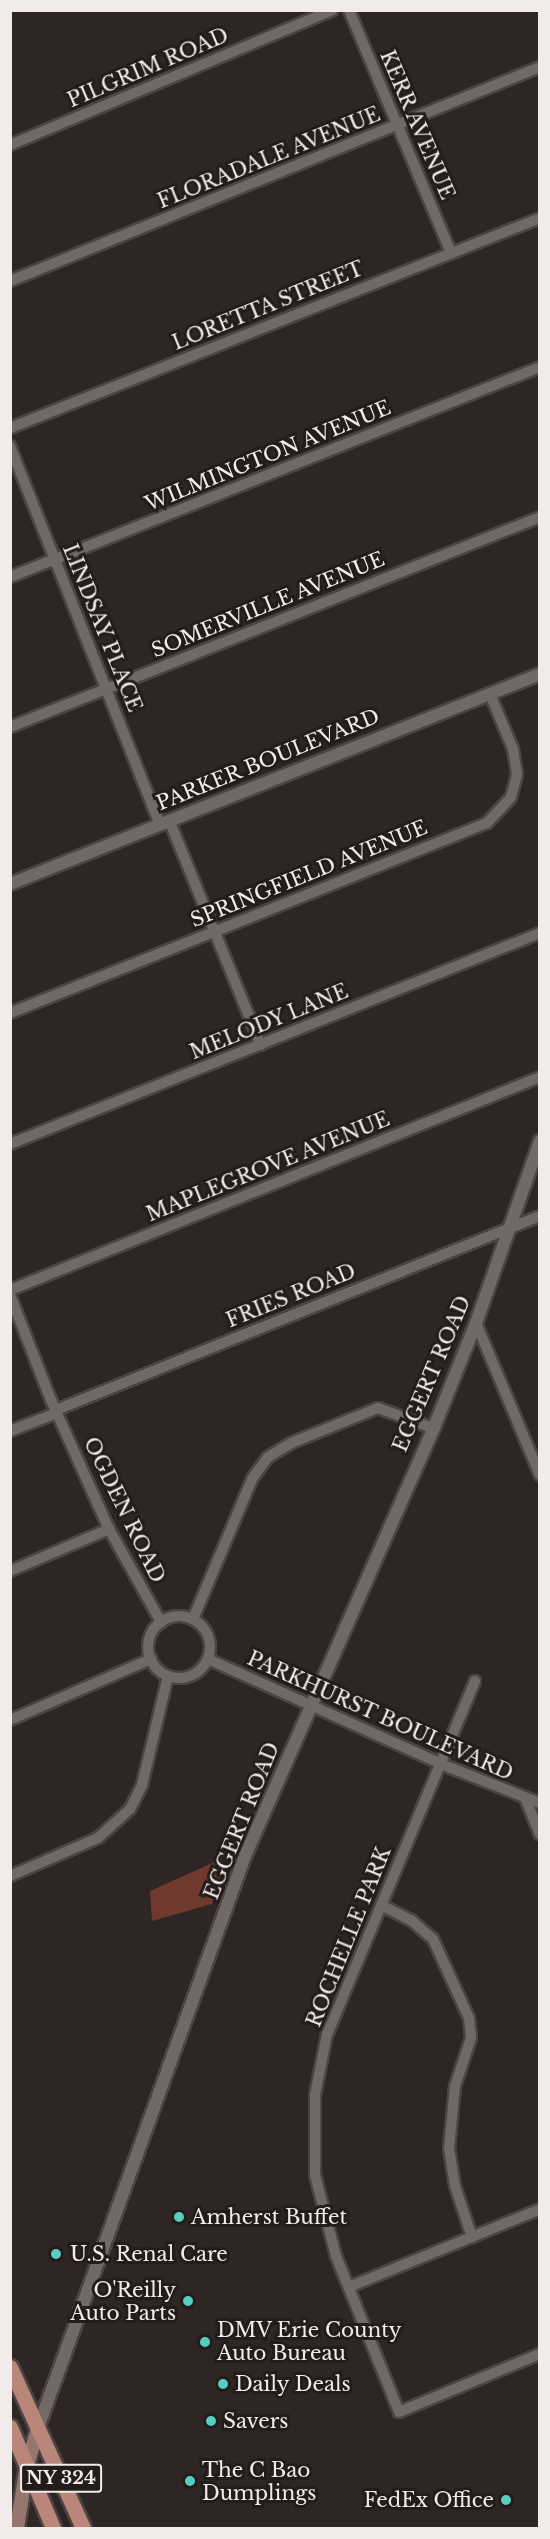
<!DOCTYPE html>
<html>
<head>
<meta charset="utf-8">
<style>
	body { margin:0 }
	#map { position:relative; width:550px; height:2539px; overflow:hidden; background:#2e2624; font-family:"Libre Baskerville",serif }
	div>[style] { position:absolute }
	.green>* { inset:0; background:#6f3a2d }
	.roads { filter:drop-shadow(2px 0 #4b4442) drop-shadow(-2px 0 #4b4442) drop-shadow(0 2px #4b4442) drop-shadow(0 -2px #4b4442) }
	.minor>* { height:10px; margin:-5px; padding:0 5px; transform-origin:5px; border-radius:5px; background:#726866 }
	.minor>.ring { margin:-5px; padding:0; box-sizing:content-box; background:none; border:10px solid #726866; border-radius:50% }
	.tertiary>* { height:12px; margin:-6px; padding:0 6px; transform-origin:6px; border-radius:6px; background:#726866 }
	.secondary>* { height:14px; margin:-7px; padding:0 7px; transform-origin:7px; border-radius:7px; background:#967770 }
	.primary>* { height:15px; margin:-7.5px; padding:0 7.5px; transform-origin:7.5px; border-radius:7.5px; background:#ba8679 }
	.dots>* { width:16px; height:16px; translate:-50% -50%; box-sizing:border-box; border:3px solid #241c1a; border-radius:50% }
	span { translate:-50% -50%; white-space:nowrap; text-align:center; line-height:1.15; -webkit-text-stroke:6px #241c1a; paint-order:stroke }
	.shield-label span { padding:2px 4px; background:#241c1a; border:2px solid; border-radius:4px; -webkit-text-stroke-width:0 }
	.shield-label { font-size:18px; color:#f1ebe9; font-weight:700 }
	.street-label { font-size:20px; color:#f1ebe9 }
	.poi-label { font-size:20px; color:#f1ebe9 }
	.left { translate:0 -50%; text-align:left }
	.right { translate:-100% -50%; text-align:right }
	.frame { position:absolute; inset:0; border:12px solid #f1ebe9; pointer-events:none }
</style>
</head>
<body>
<div id="map">
	<div class="green">
		<i style="clip-path:polygon(219px 1860px,226px 1863px,212px 1904px,152px 1921px,150px 1891px)"></i>
	</div>
	<div class="roads">
		<div class="minor">
			<i style="left:349px;top:10px;width:264px;rotate:67.2deg"></i>
			<i style="left:10px;top:145px;width:349px;rotate:-22.7deg"></i>
			<i style="left:10px;top:281px;width:572px;rotate:-21.99deg"></i>
			<i style="left:10px;top:428px;width:570px;rotate:-21.61deg"></i>
			<i style="left:10px;top:446px;width:407px;rotate:68.4deg"></i>
			<i style="left:10px;top:577px;width:570px;rotate:-21.61deg"></i>
			<i style="left:10px;top:727px;width:570px;rotate:-21.61deg"></i>
			<i style="left:169px;top:820px;width:243px;rotate:67.8deg"></i>
			<i style="left:10px;top:1013px;width:513px;rotate:-21.72deg"></i>
			<i style="left:487px;top:823px;width:35px;rotate:-47deg"></i>
			<i style="left:511px;top:797px;width:24px;rotate:-75deg"></i>
			<i style="left:517px;top:774px;width:25px;rotate:-99deg"></i>
			<i style="left:513px;top:749px;width:60px;rotate:-112.7deg"></i>
			<i style="left:10px;top:1144px;width:570px;rotate:-21.71deg"></i>
			<i style="left:10px;top:1290px;width:571px;rotate:-21.89deg"></i>
			<i style="left:10px;top:1295px;width:113px;rotate:68.7deg"></i>
			<i style="left:51px;top:1400px;width:141px;rotate:65.8deg"></i>
			<i style="left:109px;top:1529px;width:107px;rotate:60.8deg"></i>
			<i style="left:476px;top:1323px;width:165px;rotate:67.2deg"></i>
			<i style="left:56px;top:1410px;width:521px;rotate:-21.84deg"></i>
			<i style="left:10px;top:1431px;width:50px;rotate:-21deg"></i>
			<i style="left:10px;top:1571px;width:108px;rotate:-23deg"></i>
			<i class="ring" style="left:148px;top:1616px;width:52px;height:52px"></i>
			<i style="left:193px;top:1619px;width:152px;rotate:-67.1deg"></i>
			<i style="left:252px;top:1479px;width:27px;rotate:-54deg"></i>
			<i style="left:268px;top:1457px;width:27px;rotate:-31deg"></i>
			<i style="left:291px;top:1443px;width:94px;rotate:-21.9deg"></i>
			<i style="left:378px;top:1408px;width:59px;rotate:20deg"></i>
			<i style="left:208px;top:1659px;width:266px;rotate:24.2deg"></i>
			<i style="left:451px;top:1768px;width:96px;rotate:21.5deg"></i>
			<i style="left:475px;top:1681px;width:383px;rotate:112.7deg"></i>
			<i style="left:327px;top:2034px;width:62px;rotate:101.1deg"></i>
			<i style="left:315px;top:2095px;width:80px;rotate:90deg"></i>
			<i style="left:315px;top:2175px;width:84px;rotate:75.5deg"></i>
			<i style="left:336px;top:2256px;width:168px;rotate:68deg"></i>
			<i style="left:399px;top:2412px;width:152px;rotate:-22.4deg"></i>
			<i style="left:10px;top:1720px;width:154px;rotate:-23.4deg"></i>
			<i style="left:526px;top:1800px;width:37px;rotate:68deg"></i>
			<i style="left:10px;top:1876px;width:96px;rotate:-23.4deg"></i>
			<i style="left:98px;top:1838px;width:43px;rotate:-42.2deg"></i>
			<i style="left:130px;top:1809px;width:27px;rotate:-63deg"></i>
			<i style="left:142px;top:1785px;width:112px;rotate:-76.6deg"></i>
			<i style="left:381px;top:1905px;width:34px;rotate:27deg"></i>
			<i style="left:411px;top:1920px;width:29px;rotate:41deg"></i>
			<i style="left:433px;top:1939px;width:87px;rotate:65.5deg"></i>
			<i style="left:469px;top:2018px;width:20px;rotate:84deg"></i>
			<i style="left:471px;top:2038px;width:51px;rotate:108.4deg"></i>
			<i style="left:455px;top:2086px;width:62px;rotate:95.5deg"></i>
			<i style="left:449px;top:2148px;width:38px;rotate:81deg"></i>
			<i style="left:455px;top:2186px;width:54px;rotate:71.6deg"></i>
			<i style="left:349px;top:2287px;width:206px;rotate:-22.2deg"></i>
		</div>
		<div class="tertiary">
			<i style="left:10px;top:884px;width:570px;rotate:-21.61deg"></i>
			<i style="left:38px;top:2428px;width:608px;rotate:-70.11deg"></i>
			<i style="left:245px;top:1856px;width:471px;rotate:-66.2deg"></i>
			<i style="left:435px;top:1425px;width:110px;rotate:-68.1deg"></i>
			<i style="left:476px;top:1323px;width:193px;rotate:-70.6deg"></i>
		</div>
		<div class="secondary">
			<i style="left:17px;top:2528px;width:64px;rotate:-81deg"></i>
			<i style="left:27px;top:2465px;width:39px;rotate:-73deg"></i>
		</div>
		<div class="primary">
			<i style="left:10px;top:2367px;width:177px;rotate:65.6deg"></i>
			<i style="left:10px;top:2427px;width:110px;rotate:66.9deg"></i>
		</div>
	</div>
	<div class="dots">
		<i style="left:179px;top:2217px;background:#58cec0"></i>
		<i style="left:56px;top:2254px;background:#58cec0"></i>
		<i style="left:188px;top:2301px;background:#58cec0"></i>
		<i style="left:205px;top:2342px;background:#58cec0"></i>
		<i style="left:223px;top:2384px;background:#58cec0"></i>
		<i style="left:211px;top:2421px;background:#58cec0"></i>
		<i style="left:190px;top:2481px;background:#58cec0"></i>
		<i style="left:506px;top:2500px;background:#58cec0"></i>
	</div>
	<div class="shield-label">
		<span style="left:61px;top:2478px">NY 324</span>
	</div>
	<div class="street-label">
		<span style="left:148px;top:68px;rotate:-23deg">PILGRIM ROAD</span>
		<span style="left:417px;top:125px;rotate:67deg">KERR AVENUE</span>
		<span style="left:269px;top:158px;rotate:-22deg">FLORADALE AVENUE</span>
		<span style="left:268px;top:306px;rotate:-22deg">LORETTA STREET</span>
		<span style="left:268px;top:456px;rotate:-22deg">WILMINGTON AVENUE</span>
		<span style="left:268px;top:605px;rotate:-22deg">SOMERVILLE AVENUE</span>
		<span style="left:102px;top:628px;rotate:68deg">LINDSAY PLACE</span>
		<span style="left:268px;top:760px;rotate:-22deg">PARKER BOULEVARD</span>
		<span style="left:309px;top:874px;rotate:-22deg">SPRINGFIELD AVENUE</span>
		<span style="left:269px;top:1022px;rotate:-22deg">MELODY LANE</span>
		<span style="left:268px;top:1167px;rotate:-22deg">MAPLEGROVE AVENUE</span>
		<span style="left:291px;top:1296px;rotate:-22deg">FRIES ROAD</span>
		<span style="left:432px;top:1374px;rotate:-67deg">EGGERT ROAD</span>
		<span style="left:124px;top:1510px;rotate:64deg">OGDEN ROAD</span>
		<span style="left:380px;top:1716px;rotate:24deg">PARKHURST BOULEVARD</span>
		<span style="left:242px;top:1821px;rotate:-68deg">EGGERT ROAD</span>
		<span style="left:349px;top:1937px;rotate:-68deg">ROCHELLE PARK</span>
	</div>
	<div class="poi-label">
		<span class="left" style="left:191px;top:2217px">Amherst Buffet</span>
		<span class="left" style="left:70px;top:2254px">U.S. Renal Care</span>
		<span class="right" style="left:176px;top:2302px">O'Reilly<br>Auto Parts</span>
		<span class="left" style="left:217px;top:2342px">DMV Erie County<br>Auto Bureau</span>
		<span class="left" style="left:235px;top:2384px">Daily Deals</span>
		<span class="left" style="left:223px;top:2421px">Savers</span>
		<span class="left" style="left:202px;top:2482px">The C Bao<br>Dumplings</span>
		<span class="right" style="left:494px;top:2500px">FedEx Office</span>
	</div>
	<div class="frame"></div>
</div>
</body>
</html>
